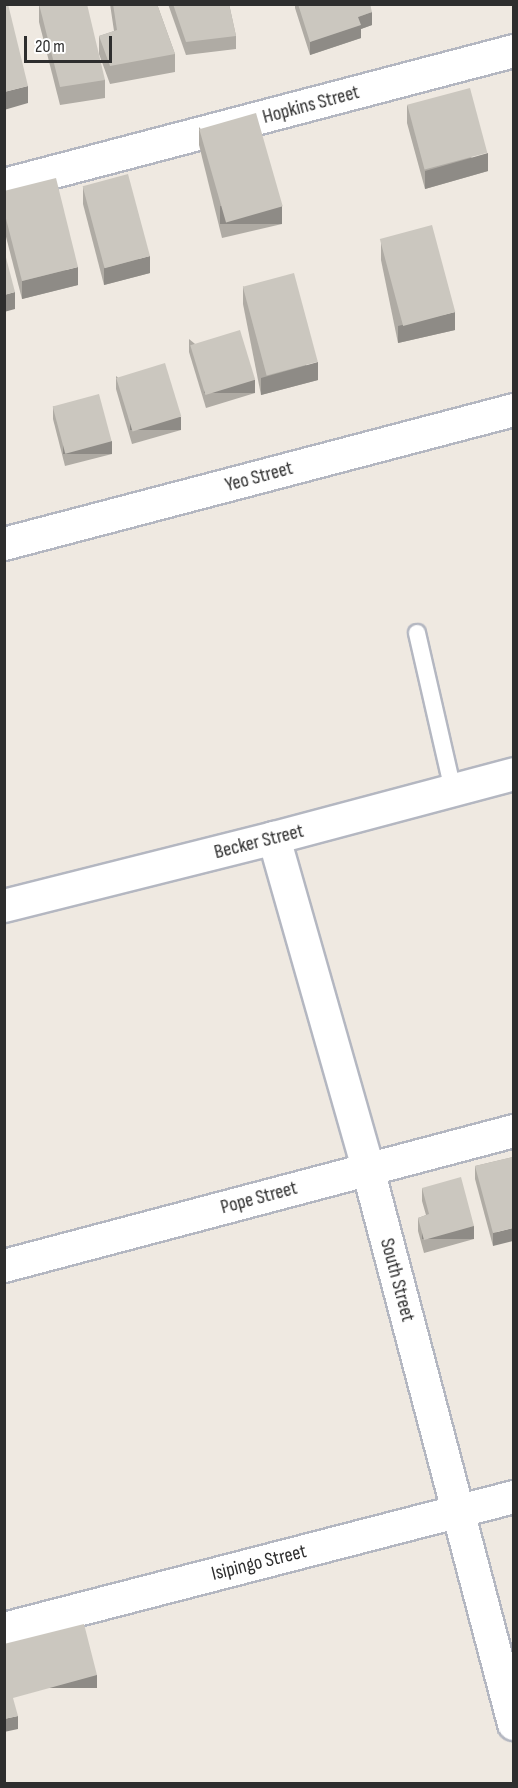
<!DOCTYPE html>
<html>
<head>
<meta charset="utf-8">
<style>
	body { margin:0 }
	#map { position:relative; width:518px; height:1788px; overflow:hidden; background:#efe9e1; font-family:"Sofia Sans Condensed",sans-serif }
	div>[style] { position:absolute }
	.roads { filter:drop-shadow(2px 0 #b4b7c1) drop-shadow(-2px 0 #b4b7c1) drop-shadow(0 2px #b4b7c1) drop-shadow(0 -2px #b4b7c1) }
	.lane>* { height:16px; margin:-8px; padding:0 8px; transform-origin:8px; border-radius:8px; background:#fff }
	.street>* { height:32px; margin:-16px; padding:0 16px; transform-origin:16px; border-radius:16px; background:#fff }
	.wall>* { inset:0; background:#afaba4 }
	.shaded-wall>* { inset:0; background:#8e8b86; transform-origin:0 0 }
	.building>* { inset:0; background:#cbc7bf; transform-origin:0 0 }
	span { translate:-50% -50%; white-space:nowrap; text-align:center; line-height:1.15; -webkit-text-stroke:4.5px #fff; paint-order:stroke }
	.street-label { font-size:20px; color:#2e2e2e }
	.frame { position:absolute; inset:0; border:6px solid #2e2e2e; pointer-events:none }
	.scale { position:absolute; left:24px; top:36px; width:88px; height:27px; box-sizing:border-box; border:3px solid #2e2e2e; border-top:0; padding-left:8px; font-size:18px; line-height:21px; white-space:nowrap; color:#2e2e2e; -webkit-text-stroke:4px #fff; paint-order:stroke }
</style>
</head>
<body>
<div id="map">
	<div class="roads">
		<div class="lane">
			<i style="left:417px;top:633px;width:161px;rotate:77.1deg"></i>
		</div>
		<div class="street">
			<i style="left:4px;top:185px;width:527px;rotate:-14.72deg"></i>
			<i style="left:4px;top:544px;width:527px;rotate:-14.72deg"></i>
			<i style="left:274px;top:838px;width:344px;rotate:74.1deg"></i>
			<i style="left:368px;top:1169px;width:574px;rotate:75.26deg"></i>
			<i style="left:4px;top:906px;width:278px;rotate:-14.1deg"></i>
			<i style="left:274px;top:838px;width:248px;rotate:-14.9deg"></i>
			<i style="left:4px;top:1266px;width:528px;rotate:-14.83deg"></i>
			<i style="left:4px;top:1629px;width:527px;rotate:-14.51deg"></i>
		</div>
	</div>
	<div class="wall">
		<i style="clip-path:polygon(39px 4px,105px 80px,105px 98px,60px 105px,39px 22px)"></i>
		<i style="clip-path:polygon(110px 4px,157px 4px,175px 54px,175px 72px,110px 84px,99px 54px,99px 36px,114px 31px)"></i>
		<i style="clip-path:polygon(168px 4px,229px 4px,236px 36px,236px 49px,186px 55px)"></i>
		<i style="clip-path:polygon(295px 4px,370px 4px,372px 25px,361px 29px,361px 38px,310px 55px,295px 8px)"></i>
		<i style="clip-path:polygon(407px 105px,488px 171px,425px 189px,407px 123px)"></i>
		<i style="clip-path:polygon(199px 127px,282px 224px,222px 238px,199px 145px)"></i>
		<i style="clip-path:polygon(83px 186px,150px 273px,104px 285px,83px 204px)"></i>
		<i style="clip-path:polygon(4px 191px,78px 285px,22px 299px,4px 229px)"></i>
		<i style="clip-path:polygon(381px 242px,455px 330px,398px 343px,381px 260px)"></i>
		<i style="clip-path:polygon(243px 286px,318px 380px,261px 395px,243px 304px)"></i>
		<i style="clip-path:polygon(189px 339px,255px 393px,206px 408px,189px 352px)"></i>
		<i style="clip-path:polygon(116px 376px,181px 430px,132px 444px,116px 389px)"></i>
		<i style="clip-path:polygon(53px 406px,112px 454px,65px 466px,53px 419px)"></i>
		<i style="clip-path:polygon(513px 1157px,493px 1246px,475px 1179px,475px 1166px)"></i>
		<i style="clip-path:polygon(422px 1188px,474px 1239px,424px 1253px,418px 1231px,418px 1218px,426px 1215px,422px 1201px)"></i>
	</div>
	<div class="shaded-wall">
		<i style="clip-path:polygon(372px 12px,372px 25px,361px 29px,361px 38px,310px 55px,310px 42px,358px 17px)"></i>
		<i style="clip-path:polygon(28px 86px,28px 103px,4px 110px,4px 92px)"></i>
		<i style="clip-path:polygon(488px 153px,488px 171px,425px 189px,425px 171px)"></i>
		<i style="left:282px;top:206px;width:18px;height:62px;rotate:90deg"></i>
		<i style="clip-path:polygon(150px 256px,150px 273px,104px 285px,104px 268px)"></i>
		<i style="clip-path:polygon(78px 267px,78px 285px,22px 299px,22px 281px)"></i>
		<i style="clip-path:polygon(15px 292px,15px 309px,4px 312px,4px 295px)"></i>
		<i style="clip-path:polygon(455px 312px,455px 330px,398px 343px,398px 326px)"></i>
		<i style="clip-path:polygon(318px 362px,318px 380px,261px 395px,261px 378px)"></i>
		<i style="left:255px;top:380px;width:13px;height:51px;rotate:90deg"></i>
		<i style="left:181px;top:417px;width:13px;height:51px;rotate:90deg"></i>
		<i style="left:112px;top:441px;width:13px;height:49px;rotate:90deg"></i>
		<i style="left:474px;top:1226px;width:13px;height:52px;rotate:90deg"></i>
		<i style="clip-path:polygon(513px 1228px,513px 1241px,493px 1246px,493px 1233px)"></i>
		<i style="left:97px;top:1675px;width:13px;height:87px;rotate:90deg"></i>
		<i style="clip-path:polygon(18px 1716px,18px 1729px,4px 1732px,4px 1719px)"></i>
	</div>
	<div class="building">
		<i style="clip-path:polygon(4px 4px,8px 4px,28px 86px,4px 92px)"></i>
		<i style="clip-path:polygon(39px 4px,87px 4px,105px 80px,60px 87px)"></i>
		<i style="clip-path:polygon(113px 4px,157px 4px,175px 54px,110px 66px,99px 36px,117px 30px)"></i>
		<i style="clip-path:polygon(173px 4px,229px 4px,236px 36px,186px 42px)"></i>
		<i style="clip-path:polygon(298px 4px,370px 4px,372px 12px,358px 17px,361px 25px,310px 42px)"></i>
		<i style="left:470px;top:88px;width:67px;height:65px;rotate:75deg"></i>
		<i style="left:256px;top:113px;width:97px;height:59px;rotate:74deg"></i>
		<i style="left:128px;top:174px;width:85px;height:47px;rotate:75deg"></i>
		<i style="clip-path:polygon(56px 178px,78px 267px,22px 281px,4px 211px,4px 191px)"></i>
		<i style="left:432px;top:225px;width:90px;height:54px;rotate:75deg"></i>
		<i style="clip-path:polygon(4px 250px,15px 292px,4px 295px)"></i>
		<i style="left:294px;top:273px;width:92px;height:53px;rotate:75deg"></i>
		<i style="left:240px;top:330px;width:52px;height:52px;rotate:73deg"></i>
		<i style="left:165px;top:363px;width:56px;height:51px;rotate:73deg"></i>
		<i style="left:99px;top:394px;width:49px;height:48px;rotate:75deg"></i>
		<i style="clip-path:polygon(513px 1157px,513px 1228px,493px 1233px,475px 1166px)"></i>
		<i style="clip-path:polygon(461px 1177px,474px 1226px,424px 1240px,418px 1218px,429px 1214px,422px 1188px)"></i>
		<i style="clip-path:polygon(84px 1624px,97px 1675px,13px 1698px,18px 1716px,4px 1719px,4px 1644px)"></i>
	</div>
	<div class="street-label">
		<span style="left:311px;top:105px;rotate:-15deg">Hopkins Street</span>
		<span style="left:259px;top:477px;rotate:-15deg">Yeo Street</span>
		<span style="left:259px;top:842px;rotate:-14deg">Becker Street</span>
		<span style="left:259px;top:1198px;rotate:-15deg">Pope Street</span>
		<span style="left:397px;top:1280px;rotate:75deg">South Street</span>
		<span style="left:259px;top:1563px;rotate:-14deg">Isipingo Street</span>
	</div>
	<div class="frame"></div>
	<div class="scale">20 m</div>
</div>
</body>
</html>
